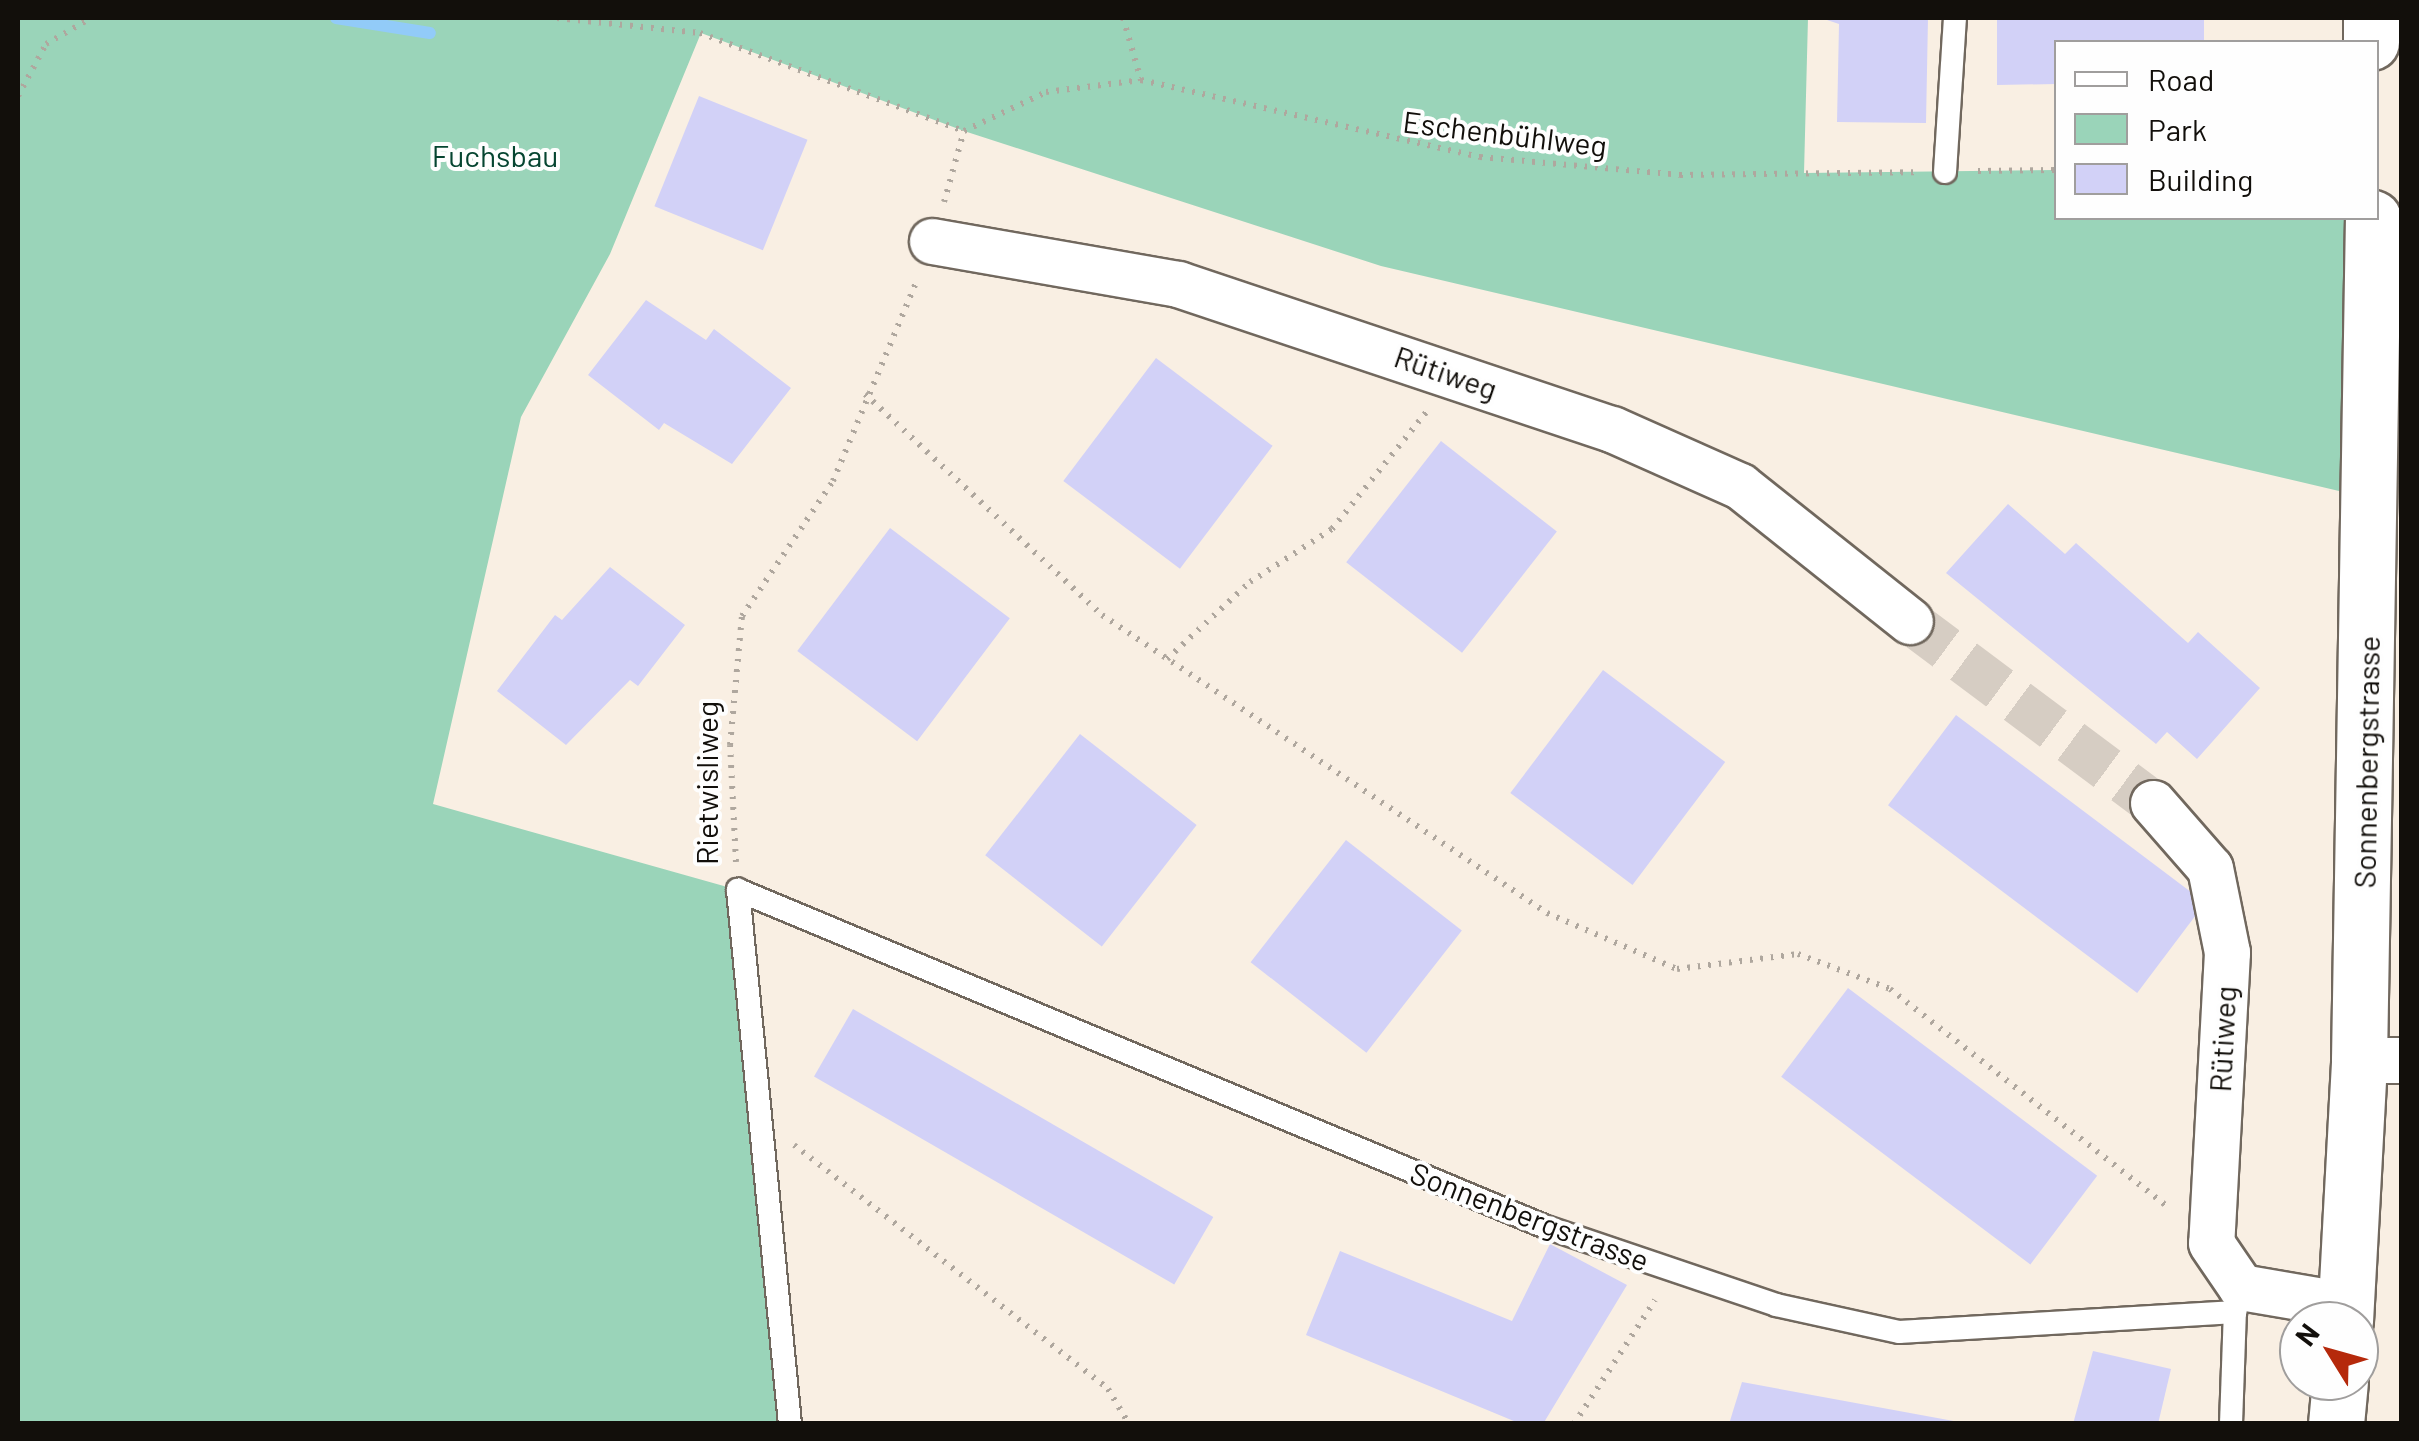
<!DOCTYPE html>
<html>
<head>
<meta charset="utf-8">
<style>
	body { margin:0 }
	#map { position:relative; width:2419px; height:1441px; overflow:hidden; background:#f9efe3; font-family:Barlow,sans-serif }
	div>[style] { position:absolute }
	.green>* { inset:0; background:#9ad4b9 }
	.stream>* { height:12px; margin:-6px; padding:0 6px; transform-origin:6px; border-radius:6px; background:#92cbf8 }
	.building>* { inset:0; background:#d2d1f7; transform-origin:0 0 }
	.street-tunnel>* { height:45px; margin-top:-22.5px; transform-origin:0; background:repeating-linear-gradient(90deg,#d6cdc3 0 45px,transparent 0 67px) }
	.path>* { height:6px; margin-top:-3px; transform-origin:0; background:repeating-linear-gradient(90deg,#afa79e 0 2.5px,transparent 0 10.5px) }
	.roads { filter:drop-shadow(2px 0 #71685e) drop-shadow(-2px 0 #71685e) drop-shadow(0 2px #71685e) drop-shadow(0 -2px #71685e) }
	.lane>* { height:22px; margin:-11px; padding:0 11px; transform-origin:11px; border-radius:11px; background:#fff }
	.street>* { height:45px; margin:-22.5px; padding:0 22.5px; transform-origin:22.5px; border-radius:22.5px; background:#fff }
	.secondary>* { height:55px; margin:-27.5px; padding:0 27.5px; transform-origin:27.5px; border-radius:27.5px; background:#fff }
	span { translate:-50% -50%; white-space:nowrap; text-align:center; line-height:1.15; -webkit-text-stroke:8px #fefefe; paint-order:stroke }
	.street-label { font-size:30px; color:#120f0b }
	.park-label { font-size:30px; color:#064531 }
	.frame { position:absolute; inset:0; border:20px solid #120f0b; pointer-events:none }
	.legend { position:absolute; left:2054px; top:40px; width:325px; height:180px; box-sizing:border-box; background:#fefefe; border:2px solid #a09e9d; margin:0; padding:12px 18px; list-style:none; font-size:30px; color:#120f0b }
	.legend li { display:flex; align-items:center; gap:20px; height:50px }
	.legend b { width:50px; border:2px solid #a09e9d }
	.north { position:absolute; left:2279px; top:1301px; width:100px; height:100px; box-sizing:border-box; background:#fefefe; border:2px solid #a09e9d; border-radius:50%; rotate:307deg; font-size:28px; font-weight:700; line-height:40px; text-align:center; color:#120f0b }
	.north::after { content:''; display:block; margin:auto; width:35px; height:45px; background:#b5290b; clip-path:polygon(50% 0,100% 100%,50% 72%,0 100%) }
</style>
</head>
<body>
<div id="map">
	<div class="green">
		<i style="clip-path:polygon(18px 18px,1808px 18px,1804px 173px,2056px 170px,2056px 218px,2373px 218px,2373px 499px,1381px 266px,964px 131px,701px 33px,610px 254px,521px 417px,433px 804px,738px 890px,790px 1423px,18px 1423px)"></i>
	</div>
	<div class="stream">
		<i style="left:336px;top:18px;width:95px;rotate:9.1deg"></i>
	</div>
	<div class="building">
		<i style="clip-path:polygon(1821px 18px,1928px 18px,1926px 123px,1837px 122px,1839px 24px)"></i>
		<i style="clip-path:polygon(1997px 18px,2204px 18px,2204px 42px,2056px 42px,2056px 84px,1997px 85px)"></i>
		<i style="left:699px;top:96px;width:117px;height:119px;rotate:22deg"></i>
		<i style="clip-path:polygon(646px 300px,706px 340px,714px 329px,791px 388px,732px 464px,664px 423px,659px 430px,588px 375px)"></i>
		<i style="left:1156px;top:358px;width:146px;height:154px;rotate:37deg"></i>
		<i style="left:1441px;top:441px;width:147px;height:154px;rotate:38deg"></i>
		<i style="clip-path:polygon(2008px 504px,2065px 554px,2076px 543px,2188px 643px,2198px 632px,2260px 688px,2197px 759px,2167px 732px,2156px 744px,1946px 573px)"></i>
		<i style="left:890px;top:528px;width:150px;height:154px;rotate:37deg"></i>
		<i style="clip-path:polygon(610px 567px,685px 625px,638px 686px,630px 680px,566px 745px,497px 691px,555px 615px,562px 620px)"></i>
		<i style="left:1603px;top:670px;width:153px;height:154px;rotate:37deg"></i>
		<i style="left:1956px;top:715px;width:312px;height:113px;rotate:37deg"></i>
		<i style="left:1080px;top:734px;width:148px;height:154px;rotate:38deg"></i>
		<i style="left:1346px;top:840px;width:147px;height:155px;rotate:38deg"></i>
		<i style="left:1848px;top:988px;width:312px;height:111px;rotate:37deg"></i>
		<i style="left:853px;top:1009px;width:416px;height:78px;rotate:30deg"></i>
		<i style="clip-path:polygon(1550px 1244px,1627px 1285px,1543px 1424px,1521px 1424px,1306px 1335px,1340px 1251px,1512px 1321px)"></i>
		<i style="clip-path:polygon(2093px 1351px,2171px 1369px,2158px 1424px,2073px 1424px)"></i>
		<i style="clip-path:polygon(1742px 1382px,1959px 1422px,1958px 1424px,1729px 1424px)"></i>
	</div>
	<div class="street-tunnel">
		<i style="left:1910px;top:621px;width:304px;rotate:36.8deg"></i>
	</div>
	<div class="path">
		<i style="left:557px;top:18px;width:144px;rotate:6deg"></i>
		<i style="left:700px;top:33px;width:282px;rotate:20.4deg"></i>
		<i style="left:1123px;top:18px;width:65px;rotate:73.8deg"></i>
		<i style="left:18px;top:96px;width:59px;rotate:-61.7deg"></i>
		<i style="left:46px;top:44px;width:52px;rotate:-30deg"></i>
		<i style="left:964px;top:131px;width:91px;rotate:-25.4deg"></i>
		<i style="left:1046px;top:92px;width:96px;rotate:-7.2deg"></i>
		<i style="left:1141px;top:80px;width:348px;rotate:12.8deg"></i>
		<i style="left:1480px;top:157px;width:201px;rotate:5.1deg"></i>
		<i style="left:1680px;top:175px;width:235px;rotate:-0.7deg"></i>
		<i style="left:1978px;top:171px;width:78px;rotate:-0.7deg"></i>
		<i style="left:944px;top:202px;width:74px;rotate:-74.3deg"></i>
		<i style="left:865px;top:394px;width:324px;rotate:43deg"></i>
		<i style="left:1102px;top:615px;width:536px;rotate:33.81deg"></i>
		<i style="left:1547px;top:913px;width:142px;rotate:23.3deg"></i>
		<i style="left:1677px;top:969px;width:122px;rotate:-7.1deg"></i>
		<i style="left:1798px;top:954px;width:98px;rotate:20.8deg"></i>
		<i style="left:1890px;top:989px;width:353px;rotate:38.1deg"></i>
		<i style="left:1167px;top:659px;width:113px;rotate:-42.9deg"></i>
		<i style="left:1250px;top:582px;width:98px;rotate:-32.9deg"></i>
		<i style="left:1332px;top:529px;width:153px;rotate:-51.1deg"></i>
		<i style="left:736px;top:862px;width:117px;rotate:-92.9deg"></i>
		<i style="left:730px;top:745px;width:130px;rotate:-84.7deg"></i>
		<i style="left:742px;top:616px;width:163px;rotate:-56deg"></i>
		<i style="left:833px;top:481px;width:218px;rotate:-67.3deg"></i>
		<i style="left:794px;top:1145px;width:398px;rotate:37.8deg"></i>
		<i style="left:1108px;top:1389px;width:41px;rotate:59deg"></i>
		<i style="left:1574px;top:1424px;width:148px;rotate:-56.8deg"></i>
	</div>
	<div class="roads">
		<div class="lane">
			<i style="left:1945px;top:172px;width:154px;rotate:-86.3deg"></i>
			<i style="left:790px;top:1424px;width:537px;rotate:-95.56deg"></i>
			<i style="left:738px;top:890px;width:875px;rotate:22.64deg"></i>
			<i style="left:1546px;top:1227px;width:243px;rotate:18.7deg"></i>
			<i style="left:1776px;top:1305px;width:126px;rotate:12.4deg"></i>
			<i style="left:1899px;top:1332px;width:337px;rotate:-3.4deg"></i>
			<i style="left:2235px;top:1312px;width:26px;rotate:-77deg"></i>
			<i style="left:2231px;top:1424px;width:112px;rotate:-88deg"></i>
		</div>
		<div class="street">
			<i style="left:932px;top:241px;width:250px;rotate:9.9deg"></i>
			<i style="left:1178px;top:284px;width:458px;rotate:18.5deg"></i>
			<i style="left:1612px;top:429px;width:140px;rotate:24deg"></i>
			<i style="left:1740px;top:486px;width:217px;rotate:38.5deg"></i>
			<i style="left:2153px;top:803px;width:86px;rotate:48.8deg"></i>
			<i style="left:2210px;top:868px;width:86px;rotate:78.6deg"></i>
			<i style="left:2227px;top:952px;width:291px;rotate:93.1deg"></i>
			<i style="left:2211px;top:1243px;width:53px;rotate:55.7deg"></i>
			<i style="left:2241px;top:1287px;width:107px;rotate:9.7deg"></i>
			<i style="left:2359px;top:1060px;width:43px"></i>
		</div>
		<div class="secondary">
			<i style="left:2371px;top:18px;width:24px;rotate:90deg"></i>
			<i style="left:2345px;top:1321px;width:261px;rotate:-86.9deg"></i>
			<i style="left:2359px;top:1060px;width:842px;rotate:-89.05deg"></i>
			<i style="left:2336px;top:1424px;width:43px;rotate:-84.7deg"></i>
		</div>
	</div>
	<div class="street-label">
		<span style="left:1505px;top:133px;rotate:7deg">Eschenbühlweg</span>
		<span style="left:1446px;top:372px;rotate:19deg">Rütiweg</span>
		<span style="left:2366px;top:762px;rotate:-89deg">Sonnenbergstrasse</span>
		<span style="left:706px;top:783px;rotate:-90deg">Rietwisliweg</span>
		<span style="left:2222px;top:1039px;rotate:-87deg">Rütiweg</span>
		<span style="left:1530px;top:1216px;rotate:21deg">Sonnenbergstrasse</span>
	</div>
	<div class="park-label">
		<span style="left:495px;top:155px">Fuchsbau</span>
	</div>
	<div class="frame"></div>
	<ul class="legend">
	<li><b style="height:12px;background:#fff"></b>Road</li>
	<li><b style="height:28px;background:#9ad4b9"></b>Park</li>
	<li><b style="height:28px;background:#d2d1f7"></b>Building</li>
	</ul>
	<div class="north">N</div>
</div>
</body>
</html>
